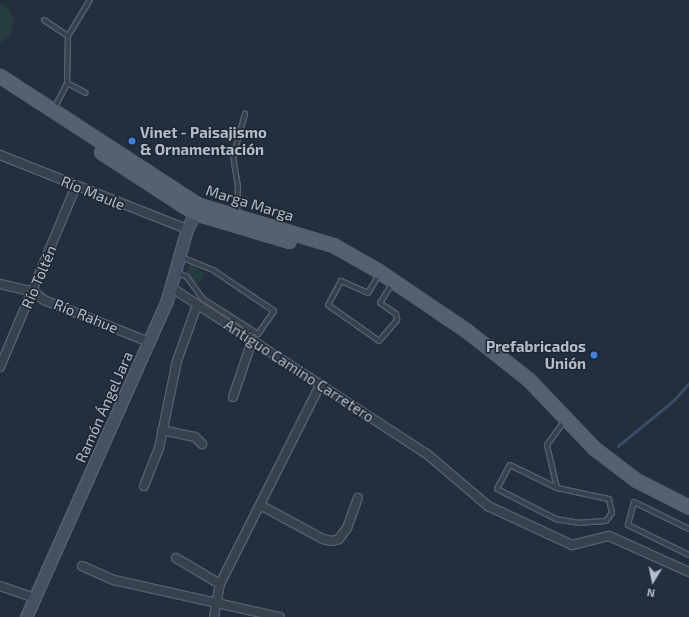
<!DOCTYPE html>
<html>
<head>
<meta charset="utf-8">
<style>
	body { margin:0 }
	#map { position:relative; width:689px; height:617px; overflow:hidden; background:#242f3e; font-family:"Exo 2",sans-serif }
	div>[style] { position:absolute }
	.green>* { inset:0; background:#263c3f }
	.stream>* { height:2.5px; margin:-1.25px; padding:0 1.25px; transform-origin:1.25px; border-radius:1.25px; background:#394c67 }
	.roads { filter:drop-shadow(1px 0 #565f6c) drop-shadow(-1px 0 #565f6c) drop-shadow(0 1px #565f6c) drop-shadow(0 -1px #565f6c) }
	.lane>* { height:4px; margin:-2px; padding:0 2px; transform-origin:2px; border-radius:2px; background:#38414e }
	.street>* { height:8px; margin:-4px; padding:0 4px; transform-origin:4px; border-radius:4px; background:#38414e }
	.secondary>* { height:11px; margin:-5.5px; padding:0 5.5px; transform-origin:5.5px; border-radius:5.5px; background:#465061 }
	.primary>* { height:13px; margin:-6.5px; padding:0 6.5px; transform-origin:6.5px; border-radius:6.5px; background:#56606e }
	.dots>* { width:11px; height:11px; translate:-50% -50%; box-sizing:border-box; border:2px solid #1d2633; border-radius:50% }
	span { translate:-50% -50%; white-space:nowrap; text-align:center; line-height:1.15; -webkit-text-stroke:3px #1d2633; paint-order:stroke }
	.poi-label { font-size:15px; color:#b4bcc9; font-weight:700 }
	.left { translate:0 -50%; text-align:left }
	.right { translate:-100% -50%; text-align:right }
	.street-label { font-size:15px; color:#b4bcc9 }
	.north { position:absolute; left:633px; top:561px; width:40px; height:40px; -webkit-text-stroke:3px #1d2633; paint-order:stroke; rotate:190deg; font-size:11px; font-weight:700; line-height:16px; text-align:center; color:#b4bcc9 }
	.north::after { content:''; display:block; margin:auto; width:14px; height:18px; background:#b4bcc9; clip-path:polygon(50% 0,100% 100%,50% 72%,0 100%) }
</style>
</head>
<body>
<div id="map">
	<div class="green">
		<i style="clip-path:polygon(0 2px,10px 10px,14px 22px,10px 35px,0 43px)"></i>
		<i style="clip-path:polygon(190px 264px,205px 274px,198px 284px,186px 274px)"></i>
	</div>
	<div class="stream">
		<i style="left:618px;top:446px;width:71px;rotate:-39.3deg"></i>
		<i style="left:673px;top:401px;width:24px;rotate:-48deg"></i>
	</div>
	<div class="roads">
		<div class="lane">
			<i style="left:44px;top:20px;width:29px;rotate:34deg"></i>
			<i style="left:67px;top:83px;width:21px;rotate:28deg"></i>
			<i style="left:54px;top:109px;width:29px;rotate:-63deg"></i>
			<i style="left:67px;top:83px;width:47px;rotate:-88.8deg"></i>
			<i style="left:68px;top:36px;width:42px;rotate:-58.6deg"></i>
			<i style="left:237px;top:214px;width:27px;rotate:-88deg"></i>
			<i style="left:238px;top:187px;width:30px;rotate:-99deg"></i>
			<i style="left:233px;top:157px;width:45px;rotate:-74.4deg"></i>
			<i style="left:176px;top:272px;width:12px;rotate:24deg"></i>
			<i style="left:187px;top:277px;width:27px;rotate:54deg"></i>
			<i style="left:203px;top:299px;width:65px;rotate:32.5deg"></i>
			<i style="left:258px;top:334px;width:28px;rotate:-55deg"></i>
			<i style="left:274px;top:311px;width:73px;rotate:-146.1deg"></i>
			<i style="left:213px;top:270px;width:35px;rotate:-158deg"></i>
			<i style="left:377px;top:278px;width:17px;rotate:121deg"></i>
			<i style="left:368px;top:293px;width:30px;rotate:-156deg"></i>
			<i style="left:341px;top:281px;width:27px;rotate:118deg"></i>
			<i style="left:328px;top:305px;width:62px;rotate:35.2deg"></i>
			<i style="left:379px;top:341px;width:28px;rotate:-49deg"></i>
			<i style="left:397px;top:320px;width:6px;rotate:-99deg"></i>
			<i style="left:396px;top:314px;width:19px;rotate:-145deg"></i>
			<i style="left:380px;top:303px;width:19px;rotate:-58deg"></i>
			<i style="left:557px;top:488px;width:53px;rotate:11.9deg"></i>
			<i style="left:609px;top:499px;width:14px;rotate:78deg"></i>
			<i style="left:612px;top:513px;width:10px;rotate:127deg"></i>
			<i style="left:606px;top:521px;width:26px;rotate:176deg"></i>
			<i style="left:580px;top:523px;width:24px;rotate:-171deg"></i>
			<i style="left:556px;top:519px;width:66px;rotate:-153deg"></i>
			<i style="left:497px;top:489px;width:27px;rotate:-62deg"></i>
			<i style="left:510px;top:465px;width:52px;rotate:26.1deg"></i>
			<i style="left:557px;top:488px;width:44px;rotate:-103.1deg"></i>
			<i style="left:547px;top:445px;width:31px;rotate:-54deg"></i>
			<i style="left:689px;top:529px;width:61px;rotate:-153.9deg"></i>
			<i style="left:634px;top:502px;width:24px;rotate:105deg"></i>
			<i style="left:628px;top:525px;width:68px;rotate:26.2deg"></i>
		</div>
		<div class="street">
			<i style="left:0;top:155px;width:201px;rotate:21.6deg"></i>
			<i style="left:0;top:284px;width:35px;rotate:13deg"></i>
			<i style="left:34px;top:292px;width:13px;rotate:39deg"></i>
			<i style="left:44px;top:300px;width:113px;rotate:21.8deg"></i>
			<i style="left:172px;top:288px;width:304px;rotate:33.1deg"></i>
			<i style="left:427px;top:454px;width:80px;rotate:40.4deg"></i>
			<i style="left:488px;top:506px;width:93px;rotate:24.9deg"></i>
			<i style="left:572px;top:545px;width:38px;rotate:-14deg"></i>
			<i style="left:609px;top:536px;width:88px;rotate:24.2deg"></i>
			<i style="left:0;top:367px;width:196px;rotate:-67.2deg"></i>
			<i style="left:233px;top:397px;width:59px;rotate:-71.3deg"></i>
			<i style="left:162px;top:430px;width:34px;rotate:12deg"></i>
			<i style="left:195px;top:437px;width:10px;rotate:45deg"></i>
			<i style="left:144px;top:486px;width:41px;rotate:-68.5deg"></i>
			<i style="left:159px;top:448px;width:89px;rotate:-78.3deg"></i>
			<i style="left:177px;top:361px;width:59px;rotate:-70.3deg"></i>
			<i style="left:260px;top:505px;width:72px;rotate:28.4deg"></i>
			<i style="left:323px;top:539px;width:9px;rotate:13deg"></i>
			<i style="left:332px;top:541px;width:7px;rotate:-16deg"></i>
			<i style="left:339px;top:539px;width:14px;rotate:-54deg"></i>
			<i style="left:347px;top:528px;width:32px;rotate:-70deg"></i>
			<i style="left:176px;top:558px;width:51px;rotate:30.6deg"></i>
			<i style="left:82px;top:566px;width:35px;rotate:24deg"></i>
			<i style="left:114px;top:580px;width:170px;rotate:12.6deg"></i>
			<i style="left:0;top:586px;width:36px;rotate:19deg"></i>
			<i style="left:214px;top:617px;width:34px;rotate:-80deg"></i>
			<i style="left:220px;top:584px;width:223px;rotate:-63.3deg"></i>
		</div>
		<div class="secondary">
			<i style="left:26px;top:617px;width:344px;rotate:-66deg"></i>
			<i style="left:166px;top:303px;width:77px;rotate:-74.2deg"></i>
			<i style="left:187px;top:229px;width:27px;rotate:-63deg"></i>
		</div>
		<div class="primary">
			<i style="left:0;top:76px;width:237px;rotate:33deg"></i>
			<i style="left:199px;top:205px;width:140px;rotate:16.6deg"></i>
			<i style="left:333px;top:245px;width:51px;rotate:29.6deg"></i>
			<i style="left:377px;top:270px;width:109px;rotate:34.1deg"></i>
			<i style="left:467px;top:331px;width:79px;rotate:38.3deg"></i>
			<i style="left:529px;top:380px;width:94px;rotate:46.3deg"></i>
			<i style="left:594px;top:448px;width:53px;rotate:37.3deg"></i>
			<i style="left:636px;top:480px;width:59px;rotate:27deg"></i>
			<i style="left:101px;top:152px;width:112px;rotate:33deg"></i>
			<i style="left:195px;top:213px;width:98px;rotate:16.6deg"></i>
		</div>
	</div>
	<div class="dots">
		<i style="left:132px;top:141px;background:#3f7fe0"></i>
		<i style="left:594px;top:355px;background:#3f7fe0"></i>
	</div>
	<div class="poi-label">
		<span class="left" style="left:140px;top:141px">Vinet - Paisajismo<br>&amp; Ornamentación</span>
		<span class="right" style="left:586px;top:355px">Prefabricados<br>Unión</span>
	</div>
	<div class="street-label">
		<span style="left:93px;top:193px;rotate:22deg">Río Maule</span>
		<span style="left:250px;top:203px;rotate:17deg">Marga Marga</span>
		<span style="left:39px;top:277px;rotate:-67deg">Río Toltén</span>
		<span style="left:86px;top:316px;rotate:22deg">Río Rahue</span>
		<span style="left:299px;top:371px;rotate:33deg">Antiguo Camino Carretero</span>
		<span style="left:104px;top:407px;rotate:-66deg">Ramón Ángel Jara</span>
	</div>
	<div class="north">N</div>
</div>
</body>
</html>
